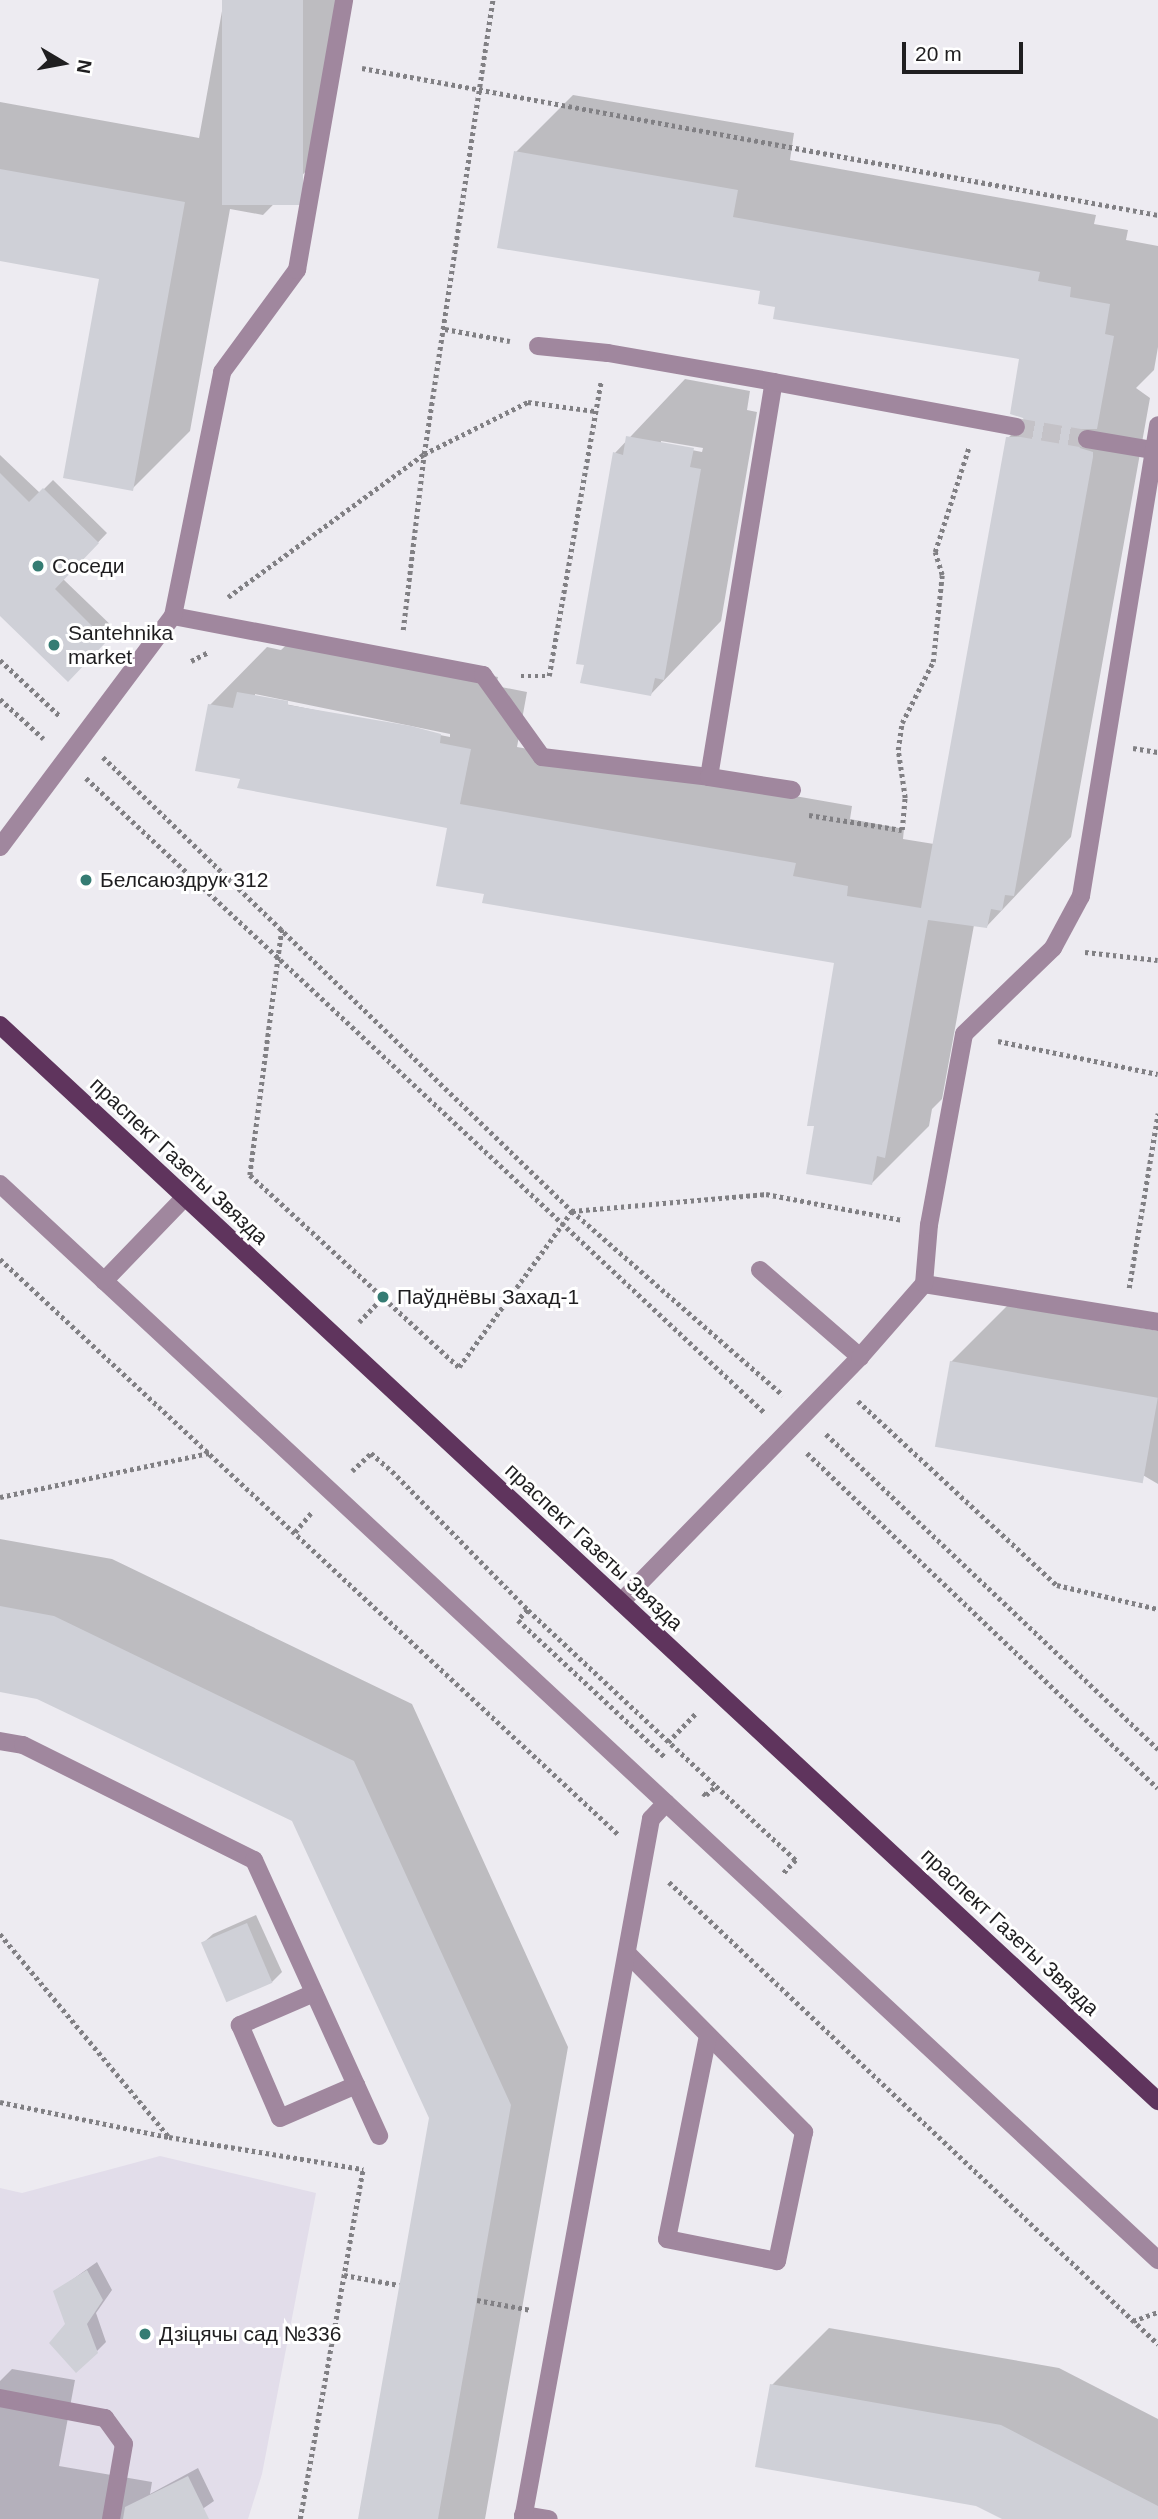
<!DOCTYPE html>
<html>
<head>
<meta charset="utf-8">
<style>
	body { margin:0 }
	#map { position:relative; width:1158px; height:2519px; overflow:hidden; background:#edebf1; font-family:Arial,sans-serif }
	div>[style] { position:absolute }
	.built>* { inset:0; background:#e2ddea }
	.shadow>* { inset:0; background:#0003 }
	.building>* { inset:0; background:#cfd0d7; transform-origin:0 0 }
	.minor-tunnel>* { height:18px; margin-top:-9px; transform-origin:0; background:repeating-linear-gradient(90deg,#c4c2c7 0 18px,transparent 0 27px) }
	.path>* { height:4.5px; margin-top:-2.25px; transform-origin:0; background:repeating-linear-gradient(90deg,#818084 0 3.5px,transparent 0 7px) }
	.minor>* { height:18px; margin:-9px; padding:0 9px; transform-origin:9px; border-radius:9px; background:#a0879e }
	.major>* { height:18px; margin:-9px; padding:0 9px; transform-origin:9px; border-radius:9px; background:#5f345d }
	.dots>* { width:19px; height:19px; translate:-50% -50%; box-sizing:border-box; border:4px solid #fff; border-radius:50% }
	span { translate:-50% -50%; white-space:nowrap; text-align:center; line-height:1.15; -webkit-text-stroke:6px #fff; paint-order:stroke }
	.poi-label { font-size:21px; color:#1f1e20 }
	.left { translate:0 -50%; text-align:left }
	.street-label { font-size:21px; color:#1f1e20 }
	.north { position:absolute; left:28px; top:28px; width:70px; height:70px; -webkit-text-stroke:5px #fff; paint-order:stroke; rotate:100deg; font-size:19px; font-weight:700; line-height:28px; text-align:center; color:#1f1e20 }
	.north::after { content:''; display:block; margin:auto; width:24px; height:32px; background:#1f1e20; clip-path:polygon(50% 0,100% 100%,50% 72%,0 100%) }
	.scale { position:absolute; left:902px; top:42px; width:121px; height:32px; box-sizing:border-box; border:4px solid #1f1e20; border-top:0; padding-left:9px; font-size:21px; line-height:24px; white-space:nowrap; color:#1f1e20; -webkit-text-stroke:5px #fff; paint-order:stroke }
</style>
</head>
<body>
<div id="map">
	<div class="built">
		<i style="clip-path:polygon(160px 2156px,316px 2193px,262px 2474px,248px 2519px,0 2519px,0 2188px,22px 2193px)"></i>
	</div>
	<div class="shadow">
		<i style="clip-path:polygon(224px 0,349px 0,320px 157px,263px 215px,230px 209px,190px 431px,132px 489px,101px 278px,0 260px,0 102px,199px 138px)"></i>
		<i style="clip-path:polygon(evenodd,573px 95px,794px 133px,790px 160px,1096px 215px,1094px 224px,1128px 230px,1126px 240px,1158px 246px,1158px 347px,1154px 370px,1136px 388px,1150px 398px,1071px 837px,987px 926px,974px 925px,942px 1099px,932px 1109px,929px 1126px,872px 1183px,836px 961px,486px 893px,449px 826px,242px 778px,210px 705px,267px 647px,281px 650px,296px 636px,498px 677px,496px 686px,527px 692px,517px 747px,852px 806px,850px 819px,904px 829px,903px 839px,934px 844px,1008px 438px,1026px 420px,1021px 357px,777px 305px,762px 290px,516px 152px,573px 95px,255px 694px,450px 734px,450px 737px,255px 698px,255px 694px)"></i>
		<i style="clip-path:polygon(evenodd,685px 379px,750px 391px,747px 410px,757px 412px,721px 621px,651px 694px,615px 453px,685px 379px,661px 441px,703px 448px,702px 452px,661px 444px,661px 441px)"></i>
		<i style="clip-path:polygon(0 455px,40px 493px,53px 480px,107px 533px,63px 579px,116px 630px,68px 679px,0 613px)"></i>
		<i style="clip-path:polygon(1009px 1304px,1158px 1331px,1158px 1484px,951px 1362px)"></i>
		<i style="clip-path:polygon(0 1539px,112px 1559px,412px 1704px,568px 2047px,485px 2519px,360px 2519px,430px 2118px,294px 1820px,38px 1698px,0 1691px)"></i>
		<i style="clip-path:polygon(256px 1915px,282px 1972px,272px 1982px,203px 1943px,213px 1934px)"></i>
		<i style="clip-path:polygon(97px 2262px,112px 2290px,96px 2313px,106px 2342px,96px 2352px,67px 2325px,55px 2292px)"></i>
		<i style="clip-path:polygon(829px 2328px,1059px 2368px,1158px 2419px,1158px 2519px,1006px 2519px,772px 2385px)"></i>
		<i style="clip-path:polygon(12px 2369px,75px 2380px,59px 2466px,152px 2482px,150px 2494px,198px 2468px,214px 2501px,188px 2519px,0 2519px,0 2381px)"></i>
	</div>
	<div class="building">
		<i style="left:222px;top:0;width:81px;height:205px"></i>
		<i style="clip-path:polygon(514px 151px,738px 190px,733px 217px,1040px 272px,1038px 281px,1071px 287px,1070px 297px,1110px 304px,1105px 334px,1114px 336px,1097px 429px,1082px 429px,1076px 438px,1080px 448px,1093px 452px,1093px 457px,1014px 896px,1005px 895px,1002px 911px,991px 909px,987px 928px,928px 920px,885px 1158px,877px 1156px,872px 1185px,806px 1174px,814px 1126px,807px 1126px,834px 963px,482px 903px,484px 894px,436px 886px,447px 828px,237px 788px,240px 779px,195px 771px,208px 704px,233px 708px,237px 692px,288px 701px,288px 705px,411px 726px,441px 734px,440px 743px,471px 749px,460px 804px,796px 863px,793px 876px,848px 886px,847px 896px,921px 908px,1006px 437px,1020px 437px,1027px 428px,1023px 418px,1010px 414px,1019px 359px,773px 319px,775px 307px,758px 304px,760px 291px,497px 248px)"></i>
		<i style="clip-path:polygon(0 169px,185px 202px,133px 491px,63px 478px,99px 279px,0 261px)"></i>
		<i style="clip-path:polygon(626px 436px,694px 448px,690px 467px,701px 469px,664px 680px,655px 678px,651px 696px,580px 683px,584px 665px,576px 664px,613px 452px,623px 455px)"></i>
		<i style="clip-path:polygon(0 473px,29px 502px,43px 488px,99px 543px,55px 589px,107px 641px,68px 682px,0 616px)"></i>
		<i style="left:950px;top:1361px;width:211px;height:87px;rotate:10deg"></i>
		<i style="clip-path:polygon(0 1606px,54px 1616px,354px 1761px,511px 2105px,438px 2519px,358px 2519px,429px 2118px,292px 1821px,37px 1699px,0 1692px)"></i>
		<i style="left:247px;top:1923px;width:65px;height:50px;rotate:67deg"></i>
		<i style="clip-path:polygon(87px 2270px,103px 2300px,87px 2324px,98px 2353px,76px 2373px,49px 2343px,65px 2324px,53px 2291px)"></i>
		<i style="clip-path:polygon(770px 2384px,1001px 2425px,1158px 2506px,1158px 2519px,1002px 2519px,976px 2506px,755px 2467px)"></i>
		<i style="clip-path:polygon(188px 2476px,209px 2519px,123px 2519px,125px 2507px)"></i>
	</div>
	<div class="minor-tunnel">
		<i style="left:1016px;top:427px;width:72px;rotate:9.6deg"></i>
	</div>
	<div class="path">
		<i style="left:362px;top:68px;width:809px;rotate:10.46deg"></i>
		<i style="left:445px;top:329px;width:66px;rotate:10.5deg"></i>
		<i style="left:228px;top:597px;width:243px;rotate:-36.1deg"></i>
		<i style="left:424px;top:454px;width:116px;rotate:-26.6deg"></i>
		<i style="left:528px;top:402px;width:68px;rotate:7.7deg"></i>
		<i style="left:403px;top:630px;width:177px;rotate:-83.2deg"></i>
		<i style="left:424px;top:454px;width:459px;rotate:-81.4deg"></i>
		<i style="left:0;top:660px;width:83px;rotate:43.1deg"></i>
		<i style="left:191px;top:661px;width:18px;rotate:-27deg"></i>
		<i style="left:521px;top:676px;width:28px"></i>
		<i style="left:549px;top:676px;width:300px;rotate:-80deg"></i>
		<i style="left:0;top:699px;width:59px;rotate:42.3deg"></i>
		<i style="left:1133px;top:748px;width:25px;rotate:9deg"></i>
		<i style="left:103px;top:757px;width:653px;rotate:44.07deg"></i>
		<i style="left:572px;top:1211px;width:280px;rotate:41.1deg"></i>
		<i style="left:86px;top:778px;width:930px;rotate:43.08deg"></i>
		<i style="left:809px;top:815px;width:94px;rotate:9.2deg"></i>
		<i style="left:902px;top:830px;width:32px;rotate:-85deg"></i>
		<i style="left:905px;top:798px;width:49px;rotate:-98.3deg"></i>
		<i style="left:898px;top:750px;width:27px;rotate:-82deg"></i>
		<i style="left:902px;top:723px;width:68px;rotate:-63.1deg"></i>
		<i style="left:933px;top:662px;width:87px;rotate:-84.1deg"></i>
		<i style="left:942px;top:575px;width:24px;rotate:-107deg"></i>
		<i style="left:935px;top:552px;width:110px;rotate:-72.1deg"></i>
		<i style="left:282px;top:929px;width:248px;rotate:97.4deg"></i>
		<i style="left:250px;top:1175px;width:284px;rotate:42.6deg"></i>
		<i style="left:459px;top:1367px;width:193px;rotate:-54.1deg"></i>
		<i style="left:572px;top:1211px;width:195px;rotate:-5deg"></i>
		<i style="left:766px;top:1194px;width:138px;rotate:10.8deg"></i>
		<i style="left:1085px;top:952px;width:73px;rotate:6.3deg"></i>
		<i style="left:998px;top:1041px;width:163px;rotate:11.7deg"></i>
		<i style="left:0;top:1259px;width:846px;rotate:42.94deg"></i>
		<i style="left:1129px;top:1288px;width:177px;rotate:-80.6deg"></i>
		<i style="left:359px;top:1322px;width:35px;rotate:-46deg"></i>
		<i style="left:858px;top:1401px;width:271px;rotate:42.8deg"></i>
		<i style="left:1057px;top:1585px;width:104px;rotate:13.4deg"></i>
		<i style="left:826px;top:1434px;width:458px;rotate:43.5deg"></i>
		<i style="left:807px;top:1453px;width:485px;rotate:43.7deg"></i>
		<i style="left:352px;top:1471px;width:26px;rotate:-43deg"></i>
		<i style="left:371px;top:1453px;width:35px;rotate:41deg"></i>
		<i style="left:397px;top:1476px;width:187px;rotate:45.6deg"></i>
		<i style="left:528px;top:1610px;width:14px;rotate:135deg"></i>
		<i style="left:518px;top:1620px;width:202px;rotate:43deg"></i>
		<i style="left:0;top:1497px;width:214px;rotate:-11.9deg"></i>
		<i style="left:295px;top:1532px;width:26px;rotate:-50deg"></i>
		<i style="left:528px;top:1610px;width:258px;rotate:43.1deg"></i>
		<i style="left:668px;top:1742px;width:42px;rotate:-46deg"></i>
		<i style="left:703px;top:1793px;width:4px;rotate:34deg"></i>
		<i style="left:706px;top:1795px;width:13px;rotate:-42deg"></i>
		<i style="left:716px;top:1786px;width:109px;rotate:42.8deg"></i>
		<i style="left:796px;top:1860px;width:18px;rotate:133deg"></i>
		<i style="left:669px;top:1882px;width:673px;rotate:43.37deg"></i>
		<i style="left:0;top:1934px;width:264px;rotate:50.2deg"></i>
		<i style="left:169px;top:2137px;width:197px;rotate:9.4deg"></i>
		<i style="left:0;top:2102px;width:172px;rotate:11.8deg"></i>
		<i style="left:344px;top:2275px;width:56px;rotate:10.3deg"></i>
		<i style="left:477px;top:2300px;width:55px;rotate:10.5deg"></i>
		<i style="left:1133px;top:2321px;width:27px;rotate:-20deg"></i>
		<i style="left:300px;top:2519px;width:356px;rotate:-79.8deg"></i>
	</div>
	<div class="minor">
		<i style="left:538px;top:346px;width:70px;rotate:5.7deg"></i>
		<i style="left:608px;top:353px;width:169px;rotate:9.9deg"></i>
		<i style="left:1087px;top:439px;width:67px;rotate:9.5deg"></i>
		<i style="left:173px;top:616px;width:316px;rotate:10.8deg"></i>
		<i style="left:483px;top:675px;width:101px;rotate:54.3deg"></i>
		<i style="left:542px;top:757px;width:168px;rotate:6.8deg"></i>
		<i style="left:709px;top:777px;width:400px;rotate:-80.7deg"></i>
		<i style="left:774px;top:382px;width:246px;rotate:10.5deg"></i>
		<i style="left:709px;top:777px;width:84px;rotate:8.9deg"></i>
		<i style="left:0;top:847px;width:289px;rotate:-53.2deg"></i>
		<i style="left:173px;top:616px;width:249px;rotate:-78.6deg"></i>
		<i style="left:222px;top:372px;width:127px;rotate:-53.7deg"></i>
		<i style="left:297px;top:270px;width:274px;rotate:-80.1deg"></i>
		<i style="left:0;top:1184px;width:1581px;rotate:42.9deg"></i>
		<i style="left:760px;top:1270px;width:133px;rotate:41deg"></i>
		<i style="left:104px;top:1281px;width:117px;rotate:-46deg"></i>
		<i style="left:924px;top:1284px;width:237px;rotate:9.2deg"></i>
		<i style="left:621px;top:1602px;width:342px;rotate:-45.7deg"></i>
		<i style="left:860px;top:1357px;width:97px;rotate:-48.8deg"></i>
		<i style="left:924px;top:1284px;width:59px;rotate:-85.2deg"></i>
		<i style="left:929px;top:1225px;width:194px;rotate:-79.6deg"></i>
		<i style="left:964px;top:1034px;width:124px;rotate:-44deg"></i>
		<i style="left:1053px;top:948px;width:59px;rotate:-61.7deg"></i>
		<i style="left:1081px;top:896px;width:477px;rotate:-80.7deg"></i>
		<i style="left:0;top:1741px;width:23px;rotate:10deg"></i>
		<i style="left:23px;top:1745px;width:258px;rotate:26.5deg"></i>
		<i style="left:254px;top:1860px;width:303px;rotate:65.6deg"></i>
		<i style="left:627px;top:1953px;width:252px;rotate:45.3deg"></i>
		<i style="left:804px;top:2132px;width:132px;rotate:101.8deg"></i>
		<i style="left:777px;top:2261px;width:112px;rotate:-168.7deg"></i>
		<i style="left:667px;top:2239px;width:207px;rotate:-78.6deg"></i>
		<i style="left:314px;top:1993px;width:81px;rotate:156.6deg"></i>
		<i style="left:240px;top:2025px;width:101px;rotate:66.7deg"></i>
		<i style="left:280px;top:2118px;width:83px;rotate:-23.5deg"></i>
		<i style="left:0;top:2398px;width:107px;rotate:10.8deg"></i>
		<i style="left:105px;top:2418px;width:32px;rotate:54deg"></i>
		<i style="left:124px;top:2444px;width:76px;rotate:99.8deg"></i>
		<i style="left:523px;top:2515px;width:26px;rotate:9deg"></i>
		<i style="left:523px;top:2519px;width:712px;rotate:-79.64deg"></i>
		<i style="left:651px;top:1819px;width:22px;rotate:-47deg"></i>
	</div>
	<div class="major">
		<i style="left:0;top:1025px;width:1581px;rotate:42.9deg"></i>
	</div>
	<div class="dots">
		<i style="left:38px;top:566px;background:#357c73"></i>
		<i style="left:54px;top:645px;background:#357c73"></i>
		<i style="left:86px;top:880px;background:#357c73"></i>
		<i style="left:383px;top:1297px;background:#357c73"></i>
		<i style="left:145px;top:2334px;background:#357c73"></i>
	</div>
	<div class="poi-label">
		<span class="left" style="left:52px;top:566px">Соседи</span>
		<span class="left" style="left:68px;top:645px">Santehnika<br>market</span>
		<span class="left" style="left:100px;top:880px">Белсаюздрук 312</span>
		<span class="left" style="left:397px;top:1297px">Паўднёвы Захад-1</span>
		<span class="left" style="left:159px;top:2334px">Дзіцячы сад №336</span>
	</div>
	<div class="street-label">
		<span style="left:179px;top:1161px;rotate:43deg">праспект Газеты Звязда</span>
		<span style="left:594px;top:1547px;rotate:43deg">праспект Газеты Звязда</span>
		<span style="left:1010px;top:1932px;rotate:43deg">праспект Газеты Звязда</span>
	</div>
	<div class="north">N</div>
	<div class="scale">20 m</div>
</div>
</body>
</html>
